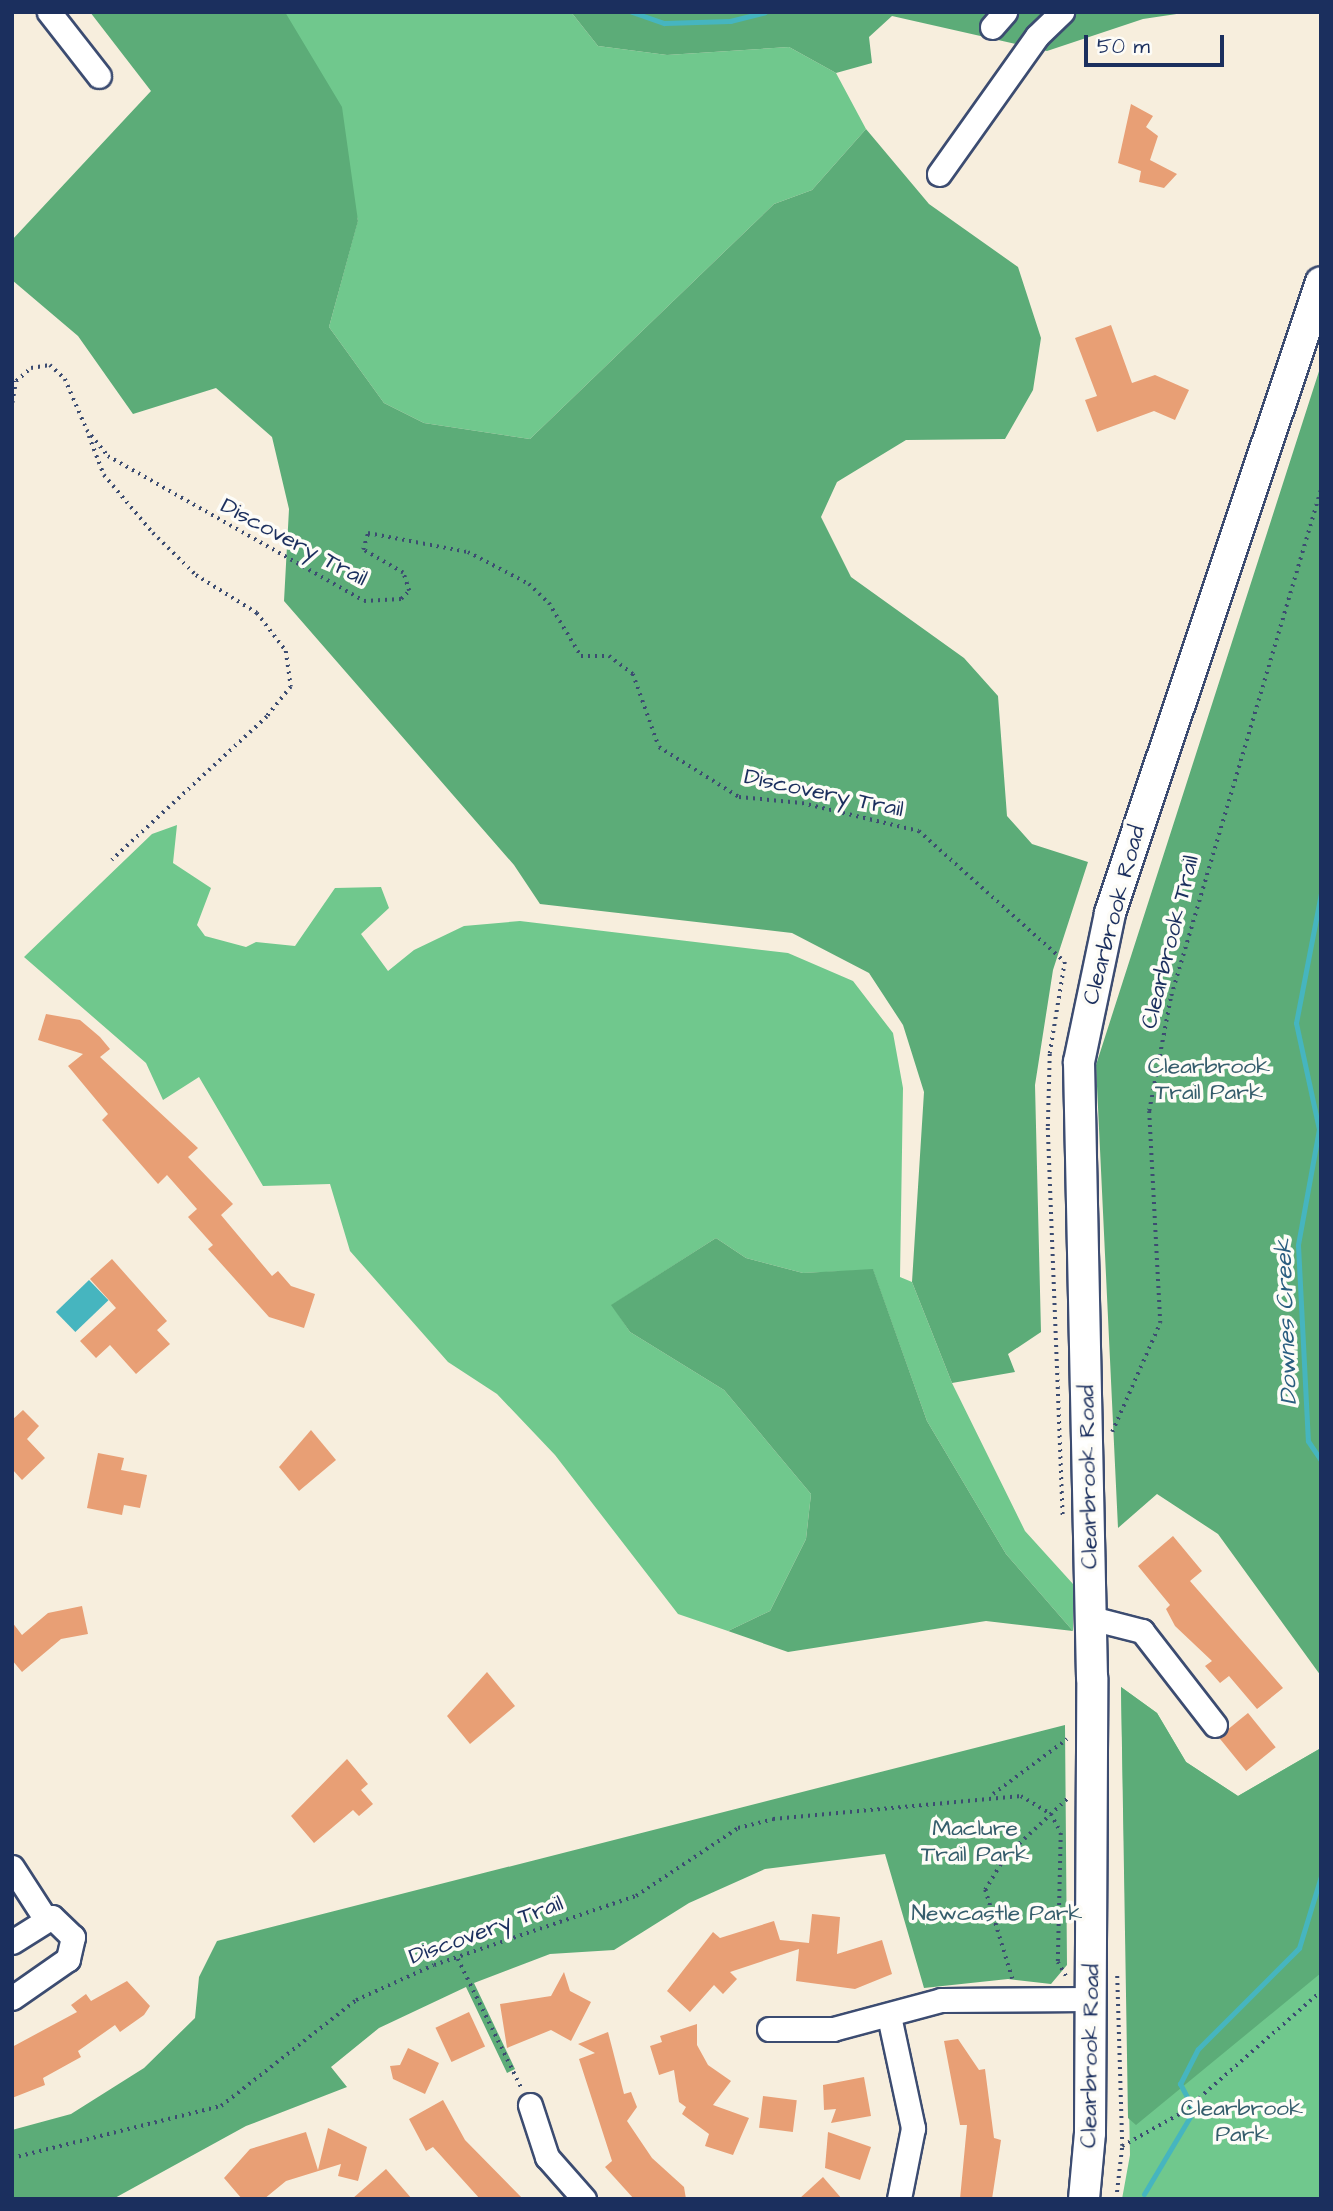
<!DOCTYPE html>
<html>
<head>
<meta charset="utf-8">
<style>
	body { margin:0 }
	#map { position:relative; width:1333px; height:2211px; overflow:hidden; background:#f7eedd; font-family:"Architects Daughter",sans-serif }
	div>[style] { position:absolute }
	.green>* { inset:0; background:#70c88d }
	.forest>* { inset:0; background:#5cac78 }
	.water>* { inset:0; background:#46b5bf; transform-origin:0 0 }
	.stream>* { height:5px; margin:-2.5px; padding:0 2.5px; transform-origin:2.5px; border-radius:2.5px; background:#46b5bf }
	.building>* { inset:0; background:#e89f75; transform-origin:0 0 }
	.path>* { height:3.5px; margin-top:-1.75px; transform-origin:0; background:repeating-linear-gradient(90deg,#3c4c71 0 2px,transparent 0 7px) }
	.roads { filter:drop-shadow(2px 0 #3c4c71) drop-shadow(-2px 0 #3c4c71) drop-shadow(0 2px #3c4c71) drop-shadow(0 -2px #3c4c71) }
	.minor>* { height:23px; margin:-11.5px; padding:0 11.5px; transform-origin:11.5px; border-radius:11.5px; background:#fff }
	.major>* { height:30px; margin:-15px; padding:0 15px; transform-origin:15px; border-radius:15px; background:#fff }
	span { translate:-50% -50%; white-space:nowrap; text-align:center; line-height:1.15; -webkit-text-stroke:7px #fdfcf7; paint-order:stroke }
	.street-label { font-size:23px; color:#1b2f5e }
	.park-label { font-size:23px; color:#355d6c }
	.water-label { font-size:24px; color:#2a5e80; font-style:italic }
	.frame { position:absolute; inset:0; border:14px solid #1b2f5e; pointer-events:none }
	.scale { position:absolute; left:1084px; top:35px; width:140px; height:32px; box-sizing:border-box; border:4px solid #1b2f5e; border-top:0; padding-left:9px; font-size:21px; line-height:24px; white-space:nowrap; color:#1b2f5e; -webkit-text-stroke:5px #fdfcf7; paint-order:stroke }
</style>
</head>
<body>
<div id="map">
	<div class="green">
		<i style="clip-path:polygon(285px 12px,571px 12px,598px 46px,667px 55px,789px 47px,836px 73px,866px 129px,812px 190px,774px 204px,530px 439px,424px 423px,384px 403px,329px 327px,358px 220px)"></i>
		<i style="clip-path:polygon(177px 825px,173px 863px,211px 888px,197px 925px,205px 936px,246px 947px,256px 942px,295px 946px,335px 888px,381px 887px,389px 908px,361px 934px,388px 971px,414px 950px,464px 926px,520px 921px,788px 953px,853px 981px,893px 1033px,903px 1088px,900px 1277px,912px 1282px,952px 1383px,1025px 1531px,1073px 1584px,1073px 1631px,1006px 1554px,927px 1421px,873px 1270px,803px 1273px,746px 1258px,716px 1238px,612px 1305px,630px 1332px,724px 1390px,811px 1494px,806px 1539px,770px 1611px,728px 1631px,678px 1614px,555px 1455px,497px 1394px,448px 1362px,350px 1251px,330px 1184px,263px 1186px,199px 1077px,163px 1100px,146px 1063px,24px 957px,152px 834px)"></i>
		<i style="clip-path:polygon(1121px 1687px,1157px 1713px,1186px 1762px,1238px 1796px,1321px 1748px,1321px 2199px,1122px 2199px,1130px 2155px)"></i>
	</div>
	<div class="forest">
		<i style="clip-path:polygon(90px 12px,285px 12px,342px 107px,358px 221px,329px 327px,384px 403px,424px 423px,530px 439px,774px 204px,812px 190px,866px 129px,929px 204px,1018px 267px,1041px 338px,1033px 390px,1005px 439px,906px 440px,837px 482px,821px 517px,851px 577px,964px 658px,998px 696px,1007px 816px,1032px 844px,1088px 862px,1053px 970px,1035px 1085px,1041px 1332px,1008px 1354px,1015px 1372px,952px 1383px,912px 1282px,924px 1092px,903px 1025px,869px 973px,792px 933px,540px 904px,514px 865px,284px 601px,289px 509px,272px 437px,216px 388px,133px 414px,78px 336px,12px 280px,12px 240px,151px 91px)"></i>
		<i style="clip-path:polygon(571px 12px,1190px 12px,1143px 19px,1047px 51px,892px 16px,869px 37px,872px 63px,836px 73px,789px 47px,667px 55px,598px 46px)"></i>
		<i style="clip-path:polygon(1321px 365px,1321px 1676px,1218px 1534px,1157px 1494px,1118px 1528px,1096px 1065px)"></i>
		<i style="clip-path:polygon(716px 1238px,746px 1258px,803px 1273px,873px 1269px,927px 1421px,1006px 1554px,1073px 1631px,986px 1621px,788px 1652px,728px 1631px,770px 1611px,806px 1539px,811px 1494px,724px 1390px,630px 1332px,611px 1305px)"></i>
		<i style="clip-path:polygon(1121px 1687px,1157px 1713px,1186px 1762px,1238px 1796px,1321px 1748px,1321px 1973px,1136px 2125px,1128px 2118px)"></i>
		<i style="clip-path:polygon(1065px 1725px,1067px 1965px,1051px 1984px,1008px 1979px,924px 1988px,885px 1854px,765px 1869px,689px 1903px,614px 1950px,550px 1954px,474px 1983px,515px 2069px,507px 2073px,466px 1987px,379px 2028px,331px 2067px,347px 2087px,246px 2126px,113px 2199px,12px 2199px,12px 2130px,71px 2114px,144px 2068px,195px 2018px,199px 1977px,217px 1941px)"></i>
	</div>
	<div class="water">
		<i style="left:89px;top:1280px;width:28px;height:46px;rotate:46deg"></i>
	</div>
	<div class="stream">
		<i style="left:632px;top:12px;width:34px;rotate:19deg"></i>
		<i style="left:664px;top:23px;width:66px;rotate:-1.7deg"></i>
		<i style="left:730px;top:21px;width:36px;rotate:-14deg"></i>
		<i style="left:1321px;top:893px;width:132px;rotate:100.9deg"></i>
		<i style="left:1296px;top:1023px;width:108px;rotate:77.8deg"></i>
		<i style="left:1319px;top:1129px;width:118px;rotate:100.3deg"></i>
		<i style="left:1298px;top:1245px;width:196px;rotate:87.1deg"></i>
		<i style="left:1308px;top:1441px;width:23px;rotate:56deg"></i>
		<i style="left:1144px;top:2194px;width:98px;rotate:-59.2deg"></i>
		<i style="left:1194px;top:2110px;width:30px;rotate:-118deg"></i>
		<i style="left:1180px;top:2084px;width:39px;rotate:-63deg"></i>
		<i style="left:1198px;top:2049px;width:143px;rotate:-45deg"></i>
		<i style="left:1299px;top:1948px;width:75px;rotate:-73deg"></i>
	</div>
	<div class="building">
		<i style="clip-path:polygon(1131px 104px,1153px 116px,1146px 127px,1158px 136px,1150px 160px,1177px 174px,1164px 188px,1139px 182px,1141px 171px,1118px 163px)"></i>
		<i style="clip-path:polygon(1111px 325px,1132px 383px,1155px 375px,1189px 390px,1175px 420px,1154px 411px,1097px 432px,1085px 400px,1097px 396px,1075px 338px)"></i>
		<i style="clip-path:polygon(46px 1014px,80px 1020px,100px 1037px,110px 1049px,100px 1057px,198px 1148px,188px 1157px,233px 1204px,221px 1215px,272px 1276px,278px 1271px,291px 1286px,315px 1294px,304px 1328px,269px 1317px,208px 1249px,213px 1245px,188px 1217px,197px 1209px,167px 1175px,158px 1184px,102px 1120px,108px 1114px,68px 1066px,83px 1054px,38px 1040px)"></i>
		<i style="clip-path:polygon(112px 1259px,167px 1321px,157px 1330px,170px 1344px,136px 1374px,110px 1345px,96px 1358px,80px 1341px,116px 1308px,90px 1279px)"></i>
		<i style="clip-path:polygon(23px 1410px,39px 1426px,27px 1439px,45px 1458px,22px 1480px,12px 1469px,12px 1420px)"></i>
		<i style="clip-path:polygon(311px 1430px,336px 1460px,299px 1491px,279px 1467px)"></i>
		<i style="clip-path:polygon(98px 1453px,124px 1458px,121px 1470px,147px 1475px,140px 1508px,124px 1505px,122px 1515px,87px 1508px)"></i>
		<i style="clip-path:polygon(1173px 1536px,1202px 1571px,1190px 1581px,1283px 1688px,1257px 1709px,1229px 1676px,1220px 1683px,1205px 1666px,1212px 1661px,1175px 1626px,1166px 1609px,1170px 1605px,1138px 1566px)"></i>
		<i style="clip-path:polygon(82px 1606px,88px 1634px,61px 1639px,22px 1672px,12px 1660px,12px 1622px,22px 1635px,48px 1613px)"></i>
		<i style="clip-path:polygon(487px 1672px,515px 1706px,470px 1744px,447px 1716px)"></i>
		<i style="left:1248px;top:1713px;width:44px;height:38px;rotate:51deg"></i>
		<i style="clip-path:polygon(347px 1759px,368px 1784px,361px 1790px,373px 1804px,359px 1816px,353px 1810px,314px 1843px,291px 1816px)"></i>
		<i style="clip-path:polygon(812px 1914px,840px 1917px,837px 1954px,882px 1940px,892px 1974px,855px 1989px,796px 1981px,799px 1949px,730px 1972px,737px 1979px,723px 1994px,714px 1985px,690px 2012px,667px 1991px,713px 1932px,720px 1938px,774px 1921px,780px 1940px,809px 1943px)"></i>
		<i style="clip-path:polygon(564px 1972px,570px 1991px,591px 2002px,571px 2041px,551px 2030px,507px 2048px,500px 2004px,551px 1996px)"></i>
		<i style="clip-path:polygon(127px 1981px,150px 2006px,144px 2015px,120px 2032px,115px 2025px,78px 2051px,81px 2057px,43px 2078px,45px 2085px,12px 2098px,12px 2047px,77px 2012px,71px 2005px,86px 1994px,91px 2001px)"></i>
		<i style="left:469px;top:2012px;width:38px;height:37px;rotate:65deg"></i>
		<i style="clip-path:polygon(697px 2024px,697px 2045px,708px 2065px,731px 2081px,713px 2105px,749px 2118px,733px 2155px,705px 2146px,709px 2134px,682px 2114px,686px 2107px,679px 2102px,674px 2070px,659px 2075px,650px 2046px,662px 2042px,660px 2036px)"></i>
		<i style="clip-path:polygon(608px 2032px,624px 2094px,631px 2092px,637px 2107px,627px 2121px,652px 2158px,684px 2187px,686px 2199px,634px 2199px,605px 2167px,612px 2161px,579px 2059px,595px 2053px,578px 2044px)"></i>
		<i style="clip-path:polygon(958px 2039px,979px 2070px,985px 2069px,994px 2138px,1001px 2140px,992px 2199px,960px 2199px,967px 2125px,960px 2125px,944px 2041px)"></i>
		<i style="clip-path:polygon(408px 2048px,439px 2063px,425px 2094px,393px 2079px,390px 2066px,400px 2065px)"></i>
		<i style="clip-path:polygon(864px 2077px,871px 2116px,831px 2123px,836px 2109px,824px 2110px,823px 2085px)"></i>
		<i style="left:763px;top:2096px;width:34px;height:32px;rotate:7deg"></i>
		<i style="clip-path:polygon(443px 2100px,465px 2140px,523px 2199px,480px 2199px,433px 2147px,426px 2151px,409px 2119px)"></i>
		<i style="clip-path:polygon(328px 2128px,367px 2147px,358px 2181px,338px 2176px,341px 2164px,286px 2181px,264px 2199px,242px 2199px,224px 2178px,250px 2149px,306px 2132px,318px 2170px)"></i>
		<i style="clip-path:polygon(828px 2132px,871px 2147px,860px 2180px,825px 2168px)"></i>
		<i style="clip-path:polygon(386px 2169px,412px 2199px,352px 2199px)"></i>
		<i style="clip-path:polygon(823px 2177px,842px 2199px,799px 2199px)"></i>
	</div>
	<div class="path">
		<i style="left:12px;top:403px;width:22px;rotate:-80deg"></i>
		<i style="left:16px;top:381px;width:20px;rotate:-41deg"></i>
		<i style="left:31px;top:368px;width:19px;rotate:-9deg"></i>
		<i style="left:50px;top:365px;width:21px;rotate:43deg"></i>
		<i style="left:65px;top:379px;width:56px;rotate:66.7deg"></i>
		<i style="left:87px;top:430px;width:33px;rotate:51deg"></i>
		<i style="left:108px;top:456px;width:294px;rotate:29.5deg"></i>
		<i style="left:364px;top:601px;width:37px;rotate:-3deg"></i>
		<i style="left:401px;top:599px;width:11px;rotate:-45deg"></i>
		<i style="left:409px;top:591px;width:19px;rotate:-108deg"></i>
		<i style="left:403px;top:573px;width:46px;rotate:-150.1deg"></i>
		<i style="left:363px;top:550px;width:18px;rotate:-74deg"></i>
		<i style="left:368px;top:533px;width:102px;rotate:10.8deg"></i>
		<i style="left:468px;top:552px;width:69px;rotate:27.7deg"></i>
		<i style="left:529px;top:584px;width:28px;rotate:44deg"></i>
		<i style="left:549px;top:603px;width:62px;rotate:58.9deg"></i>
		<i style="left:581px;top:656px;width:28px"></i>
		<i style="left:609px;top:656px;width:30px;rotate:37deg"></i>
		<i style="left:633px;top:674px;width:77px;rotate:70.4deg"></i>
		<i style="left:659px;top:747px;width:94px;rotate:32deg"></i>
		<i style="left:739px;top:797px;width:63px;rotate:5.4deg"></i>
		<i style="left:802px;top:803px;width:120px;rotate:13.5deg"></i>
		<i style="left:919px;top:831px;width:196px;rotate:41.9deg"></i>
		<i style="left:1065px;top:962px;width:93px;rotate:99.3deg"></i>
		<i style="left:1050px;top:1054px;width:74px;rotate:91.5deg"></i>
		<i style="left:1048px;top:1128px;width:389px;rotate:87.8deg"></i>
		<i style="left:89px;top:436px;width:42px;rotate:69deg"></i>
		<i style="left:104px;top:475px;width:76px;rotate:49.8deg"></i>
		<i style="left:153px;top:533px;width:60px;rotate:44.3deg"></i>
		<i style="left:196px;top:575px;width:72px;rotate:31.9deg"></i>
		<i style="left:257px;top:613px;width:48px;rotate:52.7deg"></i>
		<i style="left:286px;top:651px;width:36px;rotate:82deg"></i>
		<i style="left:291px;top:687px;width:38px;rotate:129deg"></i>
		<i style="left:267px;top:717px;width:211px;rotate:137.3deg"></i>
		<i style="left:1112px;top:1432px;width:119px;rotate:-66.2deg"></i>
		<i style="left:1160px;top:1323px;width:212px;rotate:-93deg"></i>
		<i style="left:1149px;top:1111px;width:117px;rotate:-79.2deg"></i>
		<i style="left:1171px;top:996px;width:529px;rotate:-73.52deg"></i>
		<i style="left:993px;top:1794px;width:92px;rotate:-36.6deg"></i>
		<i style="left:458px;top:1959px;width:143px;rotate:63.8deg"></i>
		<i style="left:1012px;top:1979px;width:93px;rotate:-106.9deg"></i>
		<i style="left:985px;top:1890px;width:37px;rotate:-59deg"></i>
		<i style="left:1004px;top:1858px;width:88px;rotate:-43.2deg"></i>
		<i style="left:1122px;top:2146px;width:70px;rotate:-29.1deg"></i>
		<i style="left:1183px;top:2112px;width:184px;rotate:-41.2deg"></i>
		<i style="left:12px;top:2158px;width:215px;rotate:-14deg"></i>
		<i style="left:221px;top:2106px;width:172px;rotate:-38.1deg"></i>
		<i style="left:356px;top:2000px;width:85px;rotate:-24.2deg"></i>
		<i style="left:434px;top:1965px;width:213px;rotate:-18.9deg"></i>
		<i style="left:636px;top:1896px;width:123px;rotate:-33.7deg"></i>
		<i style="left:738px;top:1828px;width:36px;rotate:-14deg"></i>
		<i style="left:773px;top:1819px;width:249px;rotate:-5.3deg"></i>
		<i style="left:1021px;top:1796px;width:35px;rotate:31deg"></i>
		<i style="left:1051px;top:1814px;width:21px;rotate:62deg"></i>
		<i style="left:1061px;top:1833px;width:129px;rotate:91.3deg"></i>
		<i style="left:1058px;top:1962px;width:16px;rotate:60deg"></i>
		<i style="left:1116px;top:2199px;width:53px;rotate:-83.5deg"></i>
		<i style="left:1122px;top:2146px;width:171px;rotate:-91.7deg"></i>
	</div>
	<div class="roads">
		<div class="minor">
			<i style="left:49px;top:12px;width:81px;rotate:52deg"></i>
			<i style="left:992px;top:27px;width:20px;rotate:-49deg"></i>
			<i style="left:939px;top:174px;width:169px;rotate:-54.6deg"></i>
			<i style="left:1037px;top:36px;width:35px;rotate:-44deg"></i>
			<i style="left:1091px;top:1618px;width:53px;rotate:14.3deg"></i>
			<i style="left:1142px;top:1631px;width:119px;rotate:52.2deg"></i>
			<i style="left:12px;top:1867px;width:61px;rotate:57.1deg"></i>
			<i style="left:12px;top:1942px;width:47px;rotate:-32deg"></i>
			<i style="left:52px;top:1917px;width:29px;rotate:44deg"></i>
			<i style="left:73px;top:1937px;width:23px;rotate:103deg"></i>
			<i style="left:68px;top:1959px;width:68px;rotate:145.1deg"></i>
			<i style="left:889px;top:2016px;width:115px;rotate:77.9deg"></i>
			<i style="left:913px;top:2128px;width:72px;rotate:101.2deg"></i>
			<i style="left:769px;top:2029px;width:64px"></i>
			<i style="left:833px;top:2029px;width:112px;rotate:-15deg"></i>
			<i style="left:941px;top:2000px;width:149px;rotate:-0.4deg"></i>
			<i style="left:530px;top:2105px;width:55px;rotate:71.9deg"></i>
			<i style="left:547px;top:2157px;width:56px;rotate:48.6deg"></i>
		</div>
		<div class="major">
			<i style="left:1084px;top:2199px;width:66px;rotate:-84.8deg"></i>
			<i style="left:1090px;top:2133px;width:455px;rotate:-89.7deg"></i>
			<i style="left:1092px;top:1678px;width:616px;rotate:-91.21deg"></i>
			<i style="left:1079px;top:1062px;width:152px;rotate:-78.2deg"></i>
			<i style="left:1110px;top:913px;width:665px;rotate:-71.51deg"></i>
		</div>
	</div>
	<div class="street-label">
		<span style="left:294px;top:542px;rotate:28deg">Discovery Trail</span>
		<span style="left:824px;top:793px;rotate:12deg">Discovery Trail</span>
		<span style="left:1114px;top:915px;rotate:-75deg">Clearbrook Road</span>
		<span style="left:1170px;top:942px;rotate:-76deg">Clearbrook Trail</span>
		<span style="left:1088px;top:1477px;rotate:-91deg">Clearbrook Road</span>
		<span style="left:486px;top:1930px;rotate:-20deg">Discovery Trail</span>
		<span style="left:1090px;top:2056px;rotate:-89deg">Clearbrook Road</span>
	</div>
	<div class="park-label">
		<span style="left:1209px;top:1079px">Clearbrook<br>Trail Park</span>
		<span style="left:975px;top:1841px">Maclure<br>Trail Park</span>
		<span style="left:997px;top:1913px">Newcastle Park</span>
		<span style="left:1242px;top:2121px">Clearbrook<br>Park</span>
	</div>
	<div class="water-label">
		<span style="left:1287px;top:1322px;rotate:-92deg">Downes Creek</span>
	</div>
	<div class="frame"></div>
	<div class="scale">50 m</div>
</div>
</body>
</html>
